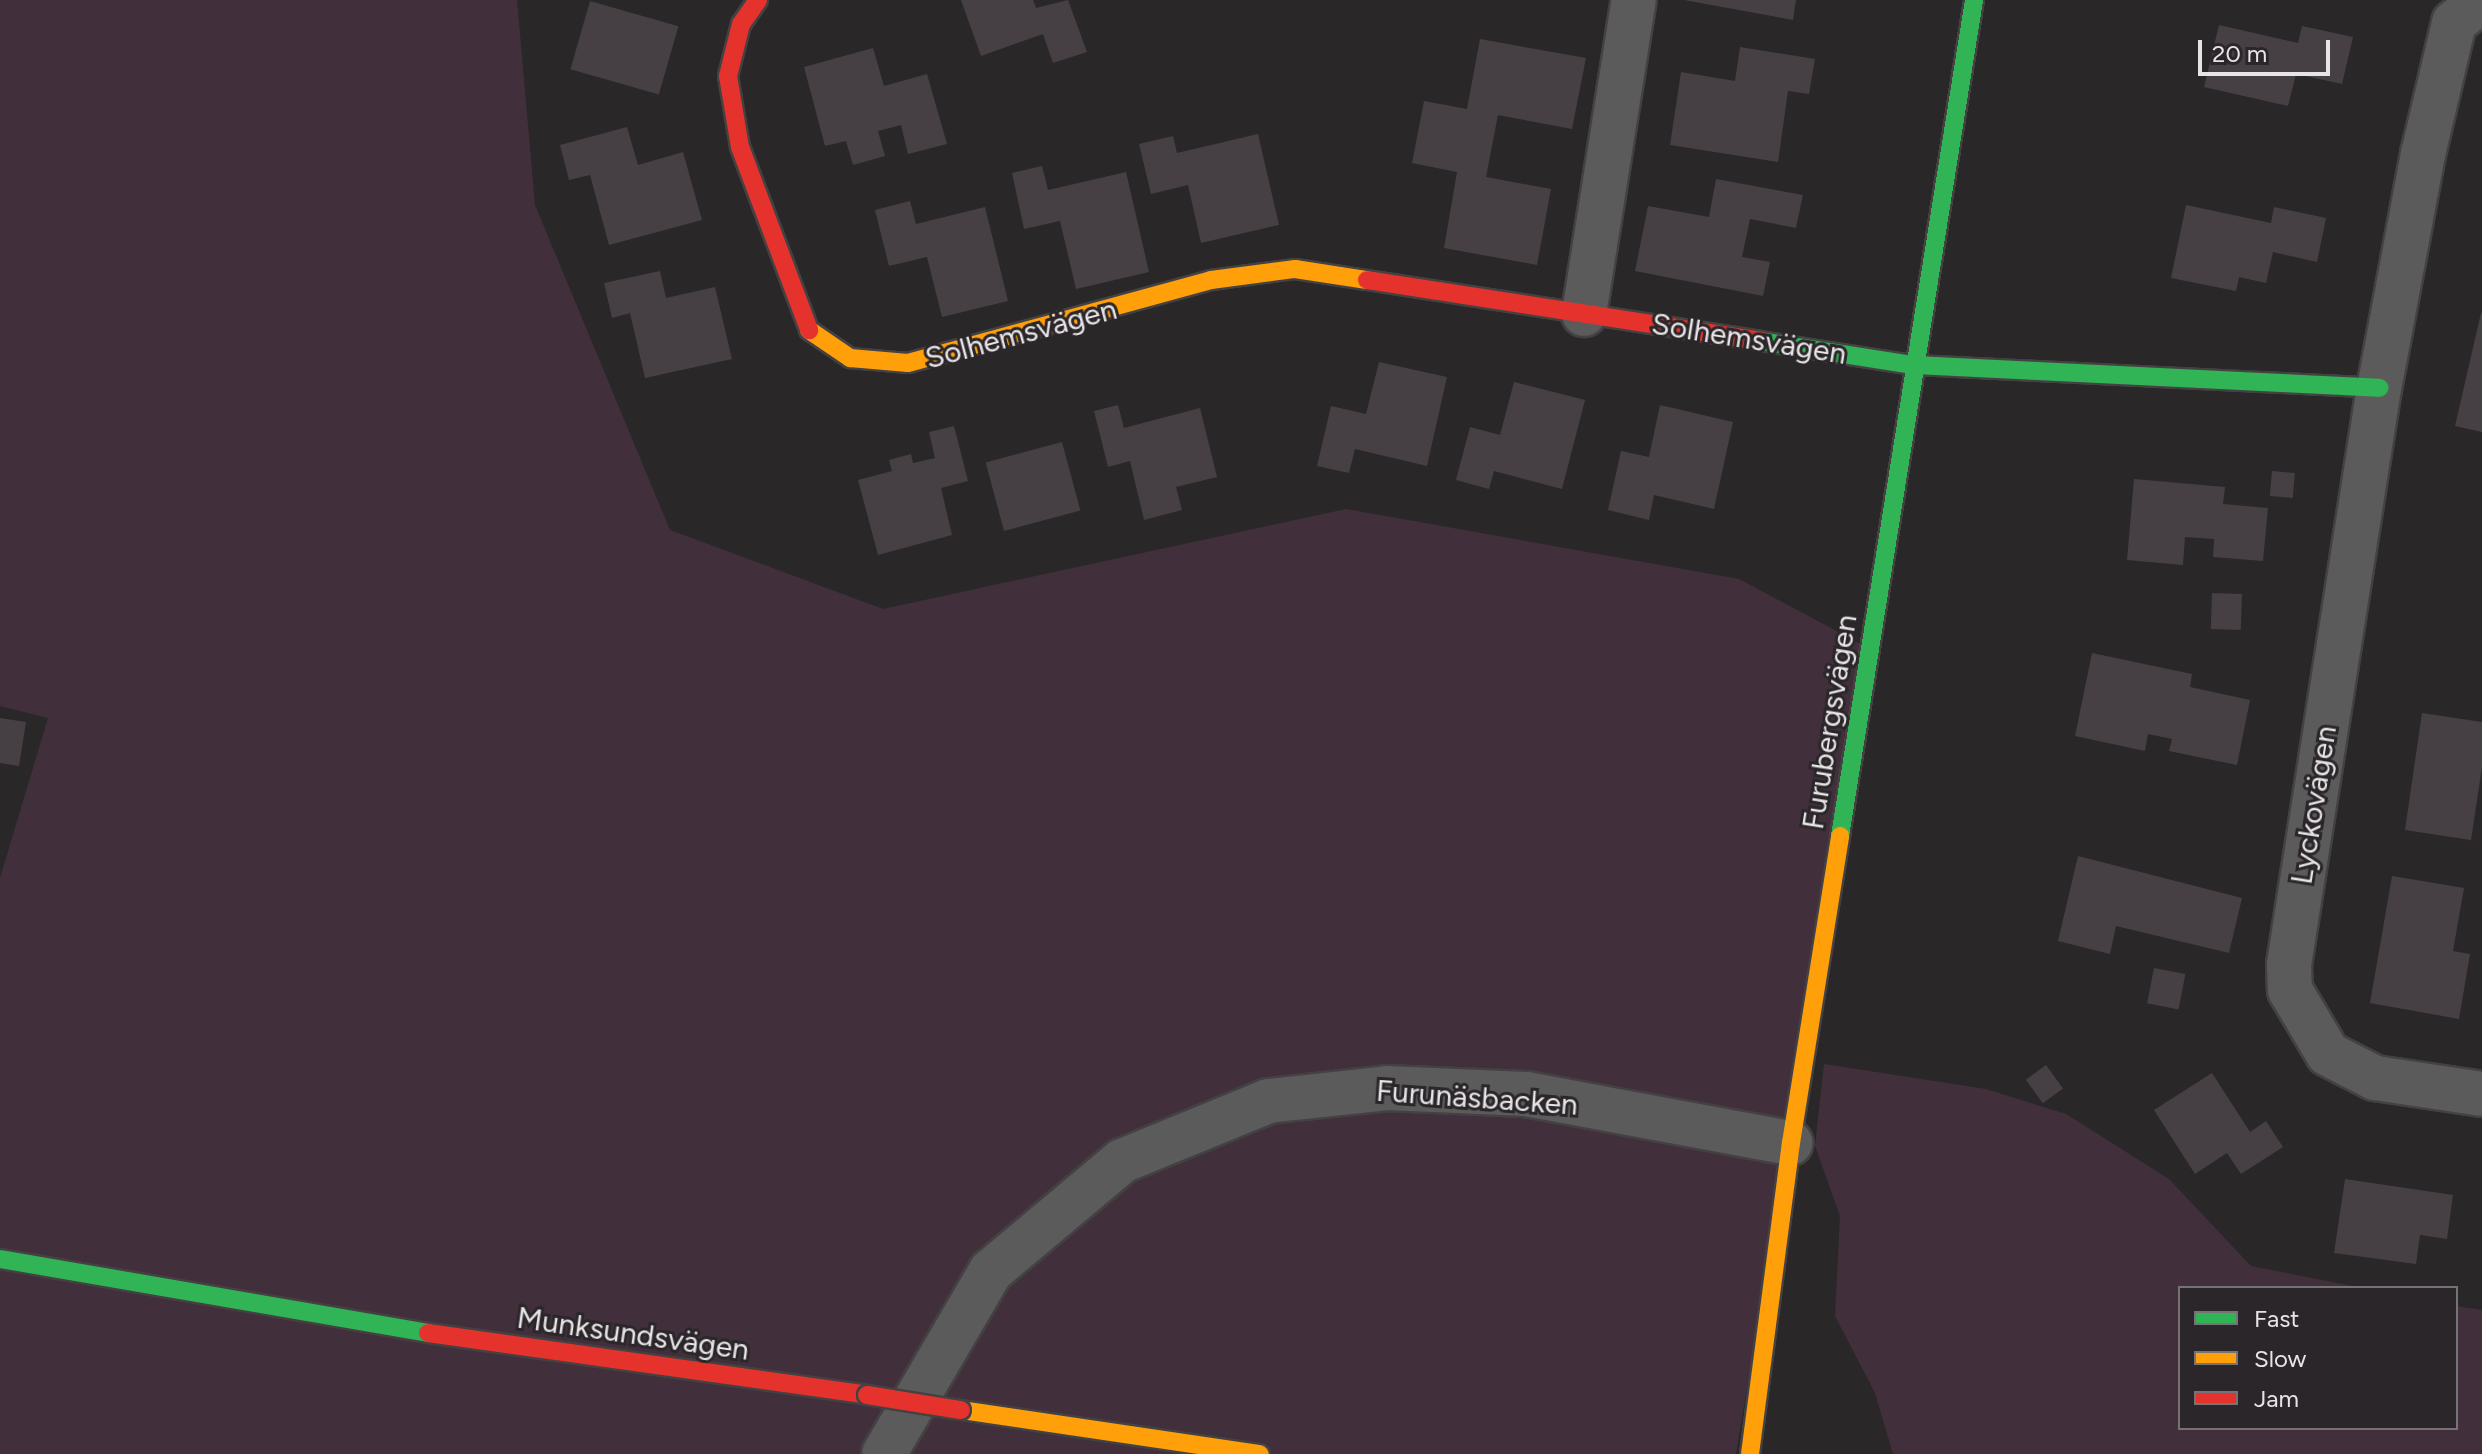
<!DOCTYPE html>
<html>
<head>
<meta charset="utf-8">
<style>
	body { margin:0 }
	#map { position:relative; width:2482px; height:1454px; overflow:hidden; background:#292728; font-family:Figtree,sans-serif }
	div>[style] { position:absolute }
	.green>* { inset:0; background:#41303c }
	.building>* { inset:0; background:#464044; transform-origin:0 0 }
	.roads { filter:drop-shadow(2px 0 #444143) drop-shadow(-2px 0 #444143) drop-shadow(0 2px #444143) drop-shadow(0 -2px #444143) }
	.street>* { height:44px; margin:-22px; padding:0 22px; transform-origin:22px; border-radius:22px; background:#5b5b5b }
	.fast>* { height:18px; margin:-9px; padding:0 9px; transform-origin:9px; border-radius:9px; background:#30b455 }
	.slow>* { height:18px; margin:-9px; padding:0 9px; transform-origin:9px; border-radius:9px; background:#ff9f0a }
	.jam>* { height:18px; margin:-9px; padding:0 9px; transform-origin:9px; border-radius:9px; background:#e5322d }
	.bridges { filter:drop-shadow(2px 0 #444143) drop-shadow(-2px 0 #444143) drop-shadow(0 2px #444143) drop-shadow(0 -2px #444143) }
	.jam-bridge>* { height:18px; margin:-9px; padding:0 9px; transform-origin:9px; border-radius:9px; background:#e5322d }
	span { translate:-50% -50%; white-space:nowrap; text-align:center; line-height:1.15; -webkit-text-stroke:6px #2a2629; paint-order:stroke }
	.street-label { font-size:30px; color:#e7e4e6 }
	.legend { position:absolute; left:2178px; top:1286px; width:280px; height:144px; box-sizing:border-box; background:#2a2629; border:2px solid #767275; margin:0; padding:10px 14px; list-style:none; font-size:24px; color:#e7e4e6 }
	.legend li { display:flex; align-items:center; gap:16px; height:40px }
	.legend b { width:40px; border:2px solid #767275 }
	.scale { position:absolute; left:2198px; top:40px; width:132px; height:36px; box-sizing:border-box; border:4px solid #e7e4e6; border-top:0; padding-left:10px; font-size:24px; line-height:28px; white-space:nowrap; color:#e7e4e6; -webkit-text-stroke:6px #2a2629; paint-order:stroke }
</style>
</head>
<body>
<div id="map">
	<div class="green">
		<i style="clip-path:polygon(0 0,517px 0,535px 205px,670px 530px,883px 609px,1346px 509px,1739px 579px,1870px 649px,1736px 1454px,0 1454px,0 878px,48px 718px,0 706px)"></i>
		<i style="clip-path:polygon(1824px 1064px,1986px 1089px,2066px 1114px,2169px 1179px,2251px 1266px,2363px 1288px,2180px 1288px,2180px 1428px,2456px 1428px,2456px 1306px,2482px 1310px,2482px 1454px,1893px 1454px,1875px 1393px,1835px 1316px,1840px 1216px,1815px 1146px)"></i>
	</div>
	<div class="building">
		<i style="clip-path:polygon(961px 0,1033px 0,1036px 8px,1068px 0,1087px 52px,1053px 63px,1043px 34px,981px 56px)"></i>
		<i style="clip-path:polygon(1684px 0,1796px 0,1793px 20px)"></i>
		<i style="left:590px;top:1px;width:92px;height:71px;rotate:16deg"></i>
		<i style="clip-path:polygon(2219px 25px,2298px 43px,2302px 26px,2353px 37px,2342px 84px,2296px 74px,2288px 106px,2204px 87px)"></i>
		<i style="clip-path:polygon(1480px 39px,1586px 58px,1572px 129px,1498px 115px,1486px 177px,1551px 189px,1537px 265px,1444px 248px,1457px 172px,1412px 163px,1424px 101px,1467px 109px)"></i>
		<i style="clip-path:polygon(1740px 47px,1815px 59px,1809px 94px,1788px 91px,1778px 162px,1670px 145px,1681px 72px,1735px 81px)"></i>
		<i style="clip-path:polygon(873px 48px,884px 86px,927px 74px,947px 144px,908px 154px,901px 125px,878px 131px,885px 156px,853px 165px,846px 141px,825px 146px,804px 67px)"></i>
		<i style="clip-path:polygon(627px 127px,638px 165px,683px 152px,702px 220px,609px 245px,590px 175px,569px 180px,560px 145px)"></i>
		<i style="clip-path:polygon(1258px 134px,1279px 225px,1201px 243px,1188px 185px,1151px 194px,1139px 144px,1173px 136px,1177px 153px)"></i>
		<i style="clip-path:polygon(1042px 166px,1048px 190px,1126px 172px,1149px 272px,1076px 289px,1060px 221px,1024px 229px,1012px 173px)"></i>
		<i style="clip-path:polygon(1716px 179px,1803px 195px,1796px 228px,1750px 219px,1742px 257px,1770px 262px,1763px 296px,1635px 271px,1648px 206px,1709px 217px)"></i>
		<i style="clip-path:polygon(910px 201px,916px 224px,985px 207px,1008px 301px,942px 317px,927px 257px,889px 266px,875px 210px)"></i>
		<i style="clip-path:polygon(2186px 205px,2271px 223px,2274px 207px,2326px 218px,2317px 262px,2273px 252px,2266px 283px,2239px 277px,2236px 291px,2171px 278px)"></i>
		<i style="clip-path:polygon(660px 271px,666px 298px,715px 287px,732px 359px,645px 378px,630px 313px,612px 318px,604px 283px)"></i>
		<i style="clip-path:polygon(2481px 313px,2482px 313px,2482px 432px,2455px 426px)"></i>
		<i style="clip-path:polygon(1379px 362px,1447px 377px,1427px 466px,1355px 449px,1349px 473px,1317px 466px,1331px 406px,1366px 414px)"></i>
		<i style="clip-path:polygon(1514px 382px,1585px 400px,1562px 489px,1494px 471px,1489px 489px,1456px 480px,1470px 427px,1500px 435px)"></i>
		<i style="clip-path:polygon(1118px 405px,1124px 428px,1200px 408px,1217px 477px,1176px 487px,1182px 510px,1144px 520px,1130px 461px,1108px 467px,1094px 411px)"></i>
		<i style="clip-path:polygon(1660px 405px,1733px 422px,1714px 509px,1654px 495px,1649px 520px,1608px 510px,1621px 451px,1649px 457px)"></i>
		<i style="clip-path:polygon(954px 426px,968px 481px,941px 488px,952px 535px,878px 555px,858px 480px,892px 471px,889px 460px,911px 454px,913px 463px,935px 458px,929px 432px)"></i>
		<i style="left:1062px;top:442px;width:71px;height:79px;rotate:75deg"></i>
		<i style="left:2272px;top:471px;width:23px;height:25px;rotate:5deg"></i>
		<i style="clip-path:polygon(2134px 479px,2225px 487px,2223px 504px,2268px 508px,2263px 561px,2213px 557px,2214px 539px,2185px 537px,2183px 565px,2127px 560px)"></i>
		<i style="left:2212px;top:593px;width:30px;height:36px;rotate:2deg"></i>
		<i style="clip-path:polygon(2092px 653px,2192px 674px,2190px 687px,2250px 700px,2237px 765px,2169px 751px,2172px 739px,2148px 734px,2145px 751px,2075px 736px)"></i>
		<i style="clip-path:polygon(2422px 713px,2482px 722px,2482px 767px,2471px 840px,2405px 830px)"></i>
		<i style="clip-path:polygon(0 718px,26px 722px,19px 766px,0 763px)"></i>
		<i style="clip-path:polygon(2078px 856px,2242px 898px,2229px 953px,2116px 926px,2110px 954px,2058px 941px)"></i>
		<i style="clip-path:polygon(2392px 876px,2464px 888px,2453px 951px,2470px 954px,2459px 1019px,2370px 1003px)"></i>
		<i style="left:2154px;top:968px;width:32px;height:36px;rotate:11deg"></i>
		<i style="left:2046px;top:1065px;width:29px;height:25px;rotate:54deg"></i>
		<i style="clip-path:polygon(2212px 1073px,2250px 1132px,2266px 1121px,2283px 1147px,2241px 1174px,2227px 1153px,2195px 1174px,2154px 1110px)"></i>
		<i style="clip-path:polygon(2345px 1179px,2453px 1195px,2447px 1239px,2420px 1235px,2416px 1264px,2334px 1253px)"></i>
	</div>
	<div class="roads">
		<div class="street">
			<i style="left:2482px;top:0;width:36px;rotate:141deg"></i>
			<i style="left:2454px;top:23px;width:135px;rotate:103.3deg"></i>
			<i style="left:2423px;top:154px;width:238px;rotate:100.6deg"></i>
			<i style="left:2379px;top:388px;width:584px;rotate:98.87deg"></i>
			<i style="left:2289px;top:965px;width:25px;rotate:88deg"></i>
			<i style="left:2290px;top:990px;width:74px;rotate:59.3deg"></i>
			<i style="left:2328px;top:1054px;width:53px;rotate:27.1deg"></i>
			<i style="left:2375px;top:1078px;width:108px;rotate:8.5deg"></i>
			<i style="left:1584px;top:314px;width:318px;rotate:-81deg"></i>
			<i style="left:884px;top:1454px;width:212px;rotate:-59.7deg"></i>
			<i style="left:991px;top:1271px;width:171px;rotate:-40deg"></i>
			<i style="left:1122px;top:1161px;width:158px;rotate:-22.3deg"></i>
			<i style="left:1268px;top:1101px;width:120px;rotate:-6.2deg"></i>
			<i style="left:1387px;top:1088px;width:139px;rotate:2.5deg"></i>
			<i style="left:1526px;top:1094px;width:269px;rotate:10.5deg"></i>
		</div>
		<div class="fast">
			<i style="left:1760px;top:341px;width:156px;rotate:8.9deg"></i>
			<i style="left:1914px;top:365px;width:466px;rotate:2.8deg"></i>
			<i style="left:1840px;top:836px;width:847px;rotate:-80.89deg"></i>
			<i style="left:0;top:1259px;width:434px;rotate:9.8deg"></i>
		</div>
		<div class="slow">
			<i style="left:809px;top:330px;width:50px;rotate:34.3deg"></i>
			<i style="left:850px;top:358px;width:58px;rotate:4.9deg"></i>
			<i style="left:908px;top:363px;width:314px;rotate:-15.3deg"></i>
			<i style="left:1211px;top:280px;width:85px;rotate:-7.5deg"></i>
			<i style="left:1295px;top:269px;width:73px;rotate:8.7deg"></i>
			<i style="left:961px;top:1410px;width:302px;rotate:8.4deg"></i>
			<i style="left:1750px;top:1454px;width:314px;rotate:-82.5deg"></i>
			<i style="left:1791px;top:1143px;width:311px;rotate:-80.9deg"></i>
		</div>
		<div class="jam">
			<i style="left:758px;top:0;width:29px;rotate:125deg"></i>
			<i style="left:741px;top:24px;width:54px;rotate:104deg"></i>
			<i style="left:728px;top:76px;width:72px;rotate:80.4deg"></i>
			<i style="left:740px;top:147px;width:196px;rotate:69.3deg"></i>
			<i style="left:1367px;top:280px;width:398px;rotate:8.8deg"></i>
			<i style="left:428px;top:1333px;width:443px;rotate:8deg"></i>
		</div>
	</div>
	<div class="bridges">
		<div class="jam-bridge">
			<i style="left:867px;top:1395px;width:95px;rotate:9.1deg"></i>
		</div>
	</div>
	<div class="street-label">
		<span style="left:1021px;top:334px;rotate:-15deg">Solhemsvägen</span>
		<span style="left:1749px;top:339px;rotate:9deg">Solhemsvägen</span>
		<span style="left:1830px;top:722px;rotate:-81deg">Furubergsvägen</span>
		<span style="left:2314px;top:805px;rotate:-81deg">Lyckovägen</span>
		<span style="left:1477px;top:1098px;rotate:4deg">Furunäsbacken</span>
		<span style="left:633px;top:1334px;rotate:8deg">Munksundsvägen</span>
	</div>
	<ul class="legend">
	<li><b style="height:10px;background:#30b455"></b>Fast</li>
	<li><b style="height:10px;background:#ff9f0a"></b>Slow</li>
	<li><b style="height:10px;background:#e5322d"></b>Jam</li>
	</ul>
	<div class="scale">20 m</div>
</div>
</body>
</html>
